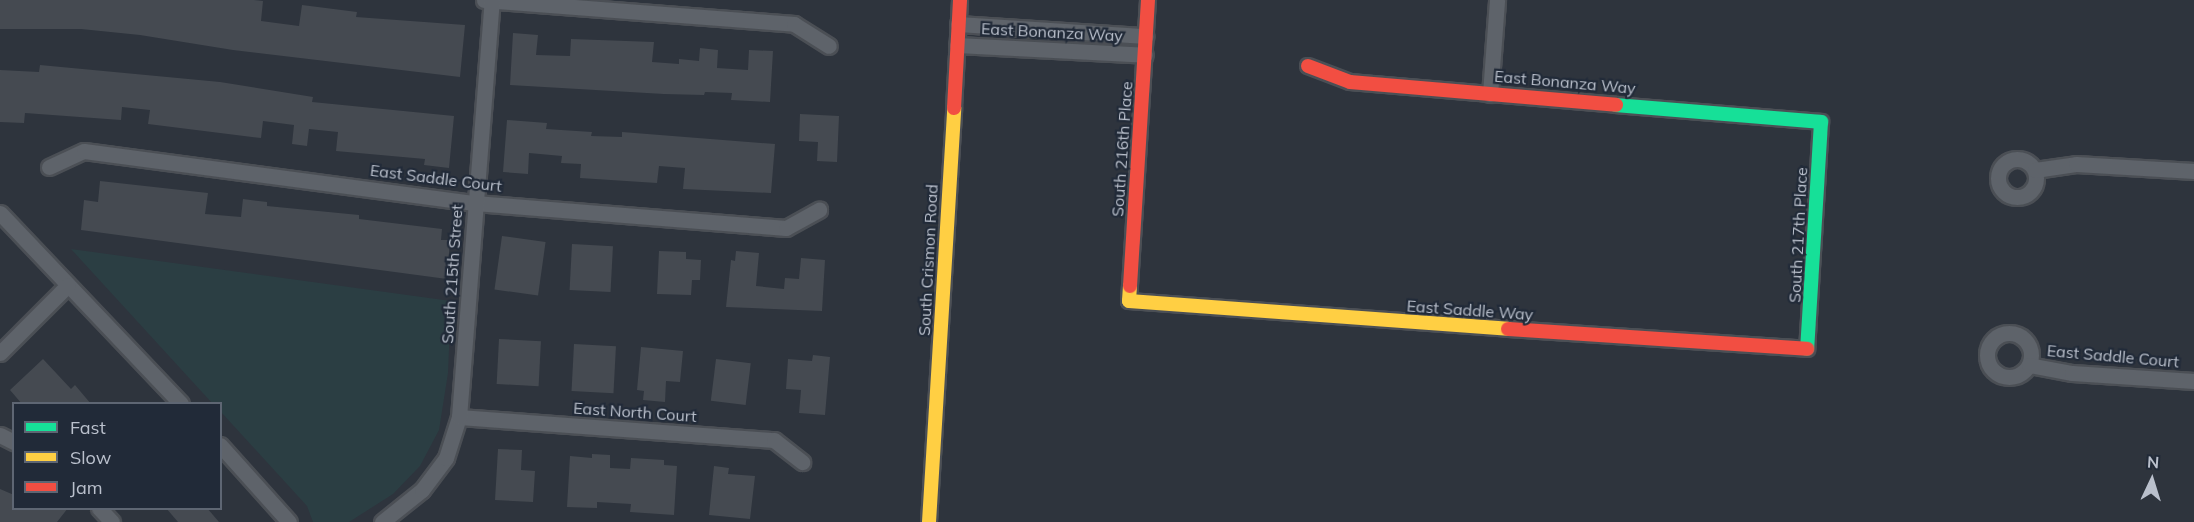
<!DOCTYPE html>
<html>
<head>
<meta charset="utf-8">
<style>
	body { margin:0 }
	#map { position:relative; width:2194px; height:522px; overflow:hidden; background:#2e343d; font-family:Mulish,sans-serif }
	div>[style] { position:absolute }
	.green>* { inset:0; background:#2b3e43 }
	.building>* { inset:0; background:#454a51; transform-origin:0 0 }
	.roads { filter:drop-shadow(2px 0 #4b4f55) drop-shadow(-2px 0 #4b4f55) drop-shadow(0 2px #4b4f55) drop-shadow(0 -2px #4b4f55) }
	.street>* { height:15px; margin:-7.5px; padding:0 7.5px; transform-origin:7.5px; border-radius:7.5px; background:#5e636a }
	.street>.ring { margin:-7.5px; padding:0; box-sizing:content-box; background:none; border:15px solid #5e636a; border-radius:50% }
	.fast>* { height:14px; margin:-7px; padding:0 7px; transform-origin:7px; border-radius:7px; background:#16e098 }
	.slow>* { height:14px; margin:-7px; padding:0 7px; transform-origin:7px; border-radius:7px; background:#ffcf43 }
	.jam>* { height:14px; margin:-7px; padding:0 7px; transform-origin:7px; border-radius:7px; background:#f24e42 }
	span { translate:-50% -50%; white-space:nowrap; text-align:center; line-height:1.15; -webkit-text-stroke:4.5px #212a38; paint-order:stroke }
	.street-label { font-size:16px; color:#bac0cc }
	.legend { position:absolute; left:12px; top:402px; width:210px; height:108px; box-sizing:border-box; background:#212a38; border:2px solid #5e6673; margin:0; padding:8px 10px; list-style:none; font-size:18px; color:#bac0cc }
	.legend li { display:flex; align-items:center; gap:12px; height:30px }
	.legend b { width:30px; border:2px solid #5e6673 }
	.north { position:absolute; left:2122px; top:450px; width:60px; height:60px; -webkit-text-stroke:4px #212a38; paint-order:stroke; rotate:4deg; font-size:16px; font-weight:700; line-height:24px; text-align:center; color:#bac0cc }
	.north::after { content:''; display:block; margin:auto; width:21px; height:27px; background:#bac0cc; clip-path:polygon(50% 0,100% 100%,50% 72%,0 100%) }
</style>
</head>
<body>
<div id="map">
	<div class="green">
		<i style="clip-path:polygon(71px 249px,451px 301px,448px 373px,439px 430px,420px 466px,393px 494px,349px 522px,313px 522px,307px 506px,221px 412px,220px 404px,212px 403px)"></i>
	</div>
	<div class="building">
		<i style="clip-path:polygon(0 0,254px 0,263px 1px,261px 21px,299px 26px,302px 5px,357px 12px,356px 17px,465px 25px,460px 77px,233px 50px,140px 35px,81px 29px,0 29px)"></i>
		<i style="clip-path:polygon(513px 33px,538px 35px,536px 55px,570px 56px,571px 39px,654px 42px,652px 62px,679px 64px,679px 59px,699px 61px,700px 48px,718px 50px,717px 68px,748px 70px,749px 50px,773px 51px,770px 102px,731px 100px,732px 93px,705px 92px,704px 95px,664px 94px,510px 85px)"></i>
		<i style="clip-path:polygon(40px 65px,220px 82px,313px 97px,312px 102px,454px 116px,449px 168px,424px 165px,425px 159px,336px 151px,338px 132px,309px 129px,307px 146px,292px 144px,294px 125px,263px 121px,261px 138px,148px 124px,150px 110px,122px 107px,121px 120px,25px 113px,24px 123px,0 122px,0 70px,39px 72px)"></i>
		<i style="clip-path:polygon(800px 114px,839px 116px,837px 162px,817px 161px,818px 142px,799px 141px)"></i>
		<i style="clip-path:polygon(507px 120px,547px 123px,546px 129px,592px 132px,591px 136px,622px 137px,622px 132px,775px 144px,771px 193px,683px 189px,685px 168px,659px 166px,657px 183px,580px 178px,581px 164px,561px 163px,562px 156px,529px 153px,528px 174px,503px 172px)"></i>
		<i style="clip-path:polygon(100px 181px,208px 193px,205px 214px,241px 217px,243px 199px,267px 202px,267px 206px,359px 215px,359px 219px,442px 229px,441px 240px,450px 240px,447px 279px,81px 230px,84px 200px,98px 202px)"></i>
		<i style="left:502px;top:236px;width:44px;height:54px;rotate:8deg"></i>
		<i style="left:572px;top:244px;width:41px;height:46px;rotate:3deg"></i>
		<i style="clip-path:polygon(659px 251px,686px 252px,686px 259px,701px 260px,700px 280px,692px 280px,691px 295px,657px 294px)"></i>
		<i style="clip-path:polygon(736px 251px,759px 253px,756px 286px,784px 289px,785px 278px,799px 279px,801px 258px,825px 260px,822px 311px,726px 307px,731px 260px,735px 261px)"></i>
		<i style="left:499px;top:339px;width:42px;height:45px;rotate:3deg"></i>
		<i style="left:574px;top:344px;width:42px;height:47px;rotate:3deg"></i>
		<i style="clip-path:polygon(641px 347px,683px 351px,680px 382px,666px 381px,665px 402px,643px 400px,644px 391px,637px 390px)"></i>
		<i style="clip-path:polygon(813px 355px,830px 357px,825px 415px,799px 413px,801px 390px,786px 389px,788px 359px,812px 361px)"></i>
		<i style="clip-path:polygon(43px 359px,71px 389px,75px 385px,91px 404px,22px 404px,10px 390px)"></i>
		<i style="left:716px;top:359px;width:35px;height:42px;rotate:7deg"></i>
		<i style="clip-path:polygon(498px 449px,522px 450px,521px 470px,535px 471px,533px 502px,495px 500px)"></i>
		<i style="clip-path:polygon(592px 454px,610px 455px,610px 468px,630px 469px,631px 458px,664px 460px,664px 465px,677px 466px,674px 515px,630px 512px,631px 504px,597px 502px,597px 508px,567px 507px,570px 456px,592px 458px)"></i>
		<i style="clip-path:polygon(714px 466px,729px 468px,728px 474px,755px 476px,750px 519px,709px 515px)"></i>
		<i style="clip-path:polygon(0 489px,14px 495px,14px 508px,68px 508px,57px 522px,0 522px)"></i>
		<i style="clip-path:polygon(166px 508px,207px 508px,219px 522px,178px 522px)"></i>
	</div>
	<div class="roads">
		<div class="street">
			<i style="left:484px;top:0;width:311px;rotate:4.4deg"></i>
			<i style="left:794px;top:24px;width:41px;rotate:32.2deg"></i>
			<i style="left:958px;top:24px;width:188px;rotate:3.7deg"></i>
			<i style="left:957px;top:45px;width:188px;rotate:3deg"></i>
			<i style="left:1490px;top:94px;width:94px;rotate:-85.7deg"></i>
			<i class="ring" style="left:1998px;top:159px;width:23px;height:23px"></i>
			<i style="left:49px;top:167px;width:38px;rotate:-25deg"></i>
			<i style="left:84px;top:151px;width:394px;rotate:7.6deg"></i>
			<i style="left:475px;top:203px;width:312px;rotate:4.6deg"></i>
			<i style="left:786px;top:228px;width:38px;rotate:-29deg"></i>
			<i style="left:2035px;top:170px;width:41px;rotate:-8.3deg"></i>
			<i style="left:2076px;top:164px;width:118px;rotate:3.4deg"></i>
			<i style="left:0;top:213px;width:263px;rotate:46.5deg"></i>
			<i class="ring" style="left:1987px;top:333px;width:29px;height:29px"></i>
			<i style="left:0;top:353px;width:96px;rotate:-45deg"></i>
			<i style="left:2029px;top:365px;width:44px;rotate:10.5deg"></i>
			<i style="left:2072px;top:373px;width:122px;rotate:3.8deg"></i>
			<i style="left:459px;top:417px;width:316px;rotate:4.2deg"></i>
			<i style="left:774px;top:440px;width:36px;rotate:38deg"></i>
			<i style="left:0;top:435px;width:16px;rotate:27deg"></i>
			<i style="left:220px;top:445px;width:103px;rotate:48.1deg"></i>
			<i style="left:99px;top:508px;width:19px;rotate:47deg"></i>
			<i style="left:382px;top:522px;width:51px;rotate:-38.7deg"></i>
			<i style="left:422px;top:490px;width:40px;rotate:-53deg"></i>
			<i style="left:446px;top:458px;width:43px;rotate:-72.4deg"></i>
			<i style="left:459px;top:417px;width:418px;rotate:-85.5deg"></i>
		</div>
		<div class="fast">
			<i style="left:1616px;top:105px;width:206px;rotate:4.7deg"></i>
			<i style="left:1821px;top:122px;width:227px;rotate:93.5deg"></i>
		</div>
		<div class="slow">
			<i style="left:1130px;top:286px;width:15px;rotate:94deg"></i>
			<i style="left:1129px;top:301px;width:380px;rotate:4.2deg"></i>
			<i style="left:929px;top:522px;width:415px;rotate:-86.5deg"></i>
		</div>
		<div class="jam">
			<i style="left:1308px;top:66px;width:45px;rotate:20.9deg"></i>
			<i style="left:1350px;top:82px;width:267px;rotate:4.9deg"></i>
			<i style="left:954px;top:108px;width:108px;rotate:-86.8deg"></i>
			<i style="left:1130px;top:286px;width:287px;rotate:-86.4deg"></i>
			<i style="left:1508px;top:329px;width:300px;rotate:3.8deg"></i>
		</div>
	</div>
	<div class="street-label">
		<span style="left:1052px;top:32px;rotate:3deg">East Bonanza Way</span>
		<span style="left:1565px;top:82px;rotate:5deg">East Bonanza Way</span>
		<span style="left:1122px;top:149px;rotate:-86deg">South 216th Place</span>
		<span style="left:436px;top:178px;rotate:7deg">East Saddle Court</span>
		<span style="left:1798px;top:235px;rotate:-87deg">South 217th Place</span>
		<span style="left:928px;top:260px;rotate:-87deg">South Crismon Road</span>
		<span style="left:452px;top:274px;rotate:-86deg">South 215th Street</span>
		<span style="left:1470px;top:310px;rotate:4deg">East Saddle Way</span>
		<span style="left:2113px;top:356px;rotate:5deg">East Saddle Court</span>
		<span style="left:635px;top:412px;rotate:4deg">East North Court</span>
	</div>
	<ul class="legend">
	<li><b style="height:8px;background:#16e098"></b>Fast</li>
	<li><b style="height:8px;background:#ffcf43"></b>Slow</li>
	<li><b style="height:8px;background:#f24e42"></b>Jam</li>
	</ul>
	<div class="north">N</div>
</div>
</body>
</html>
